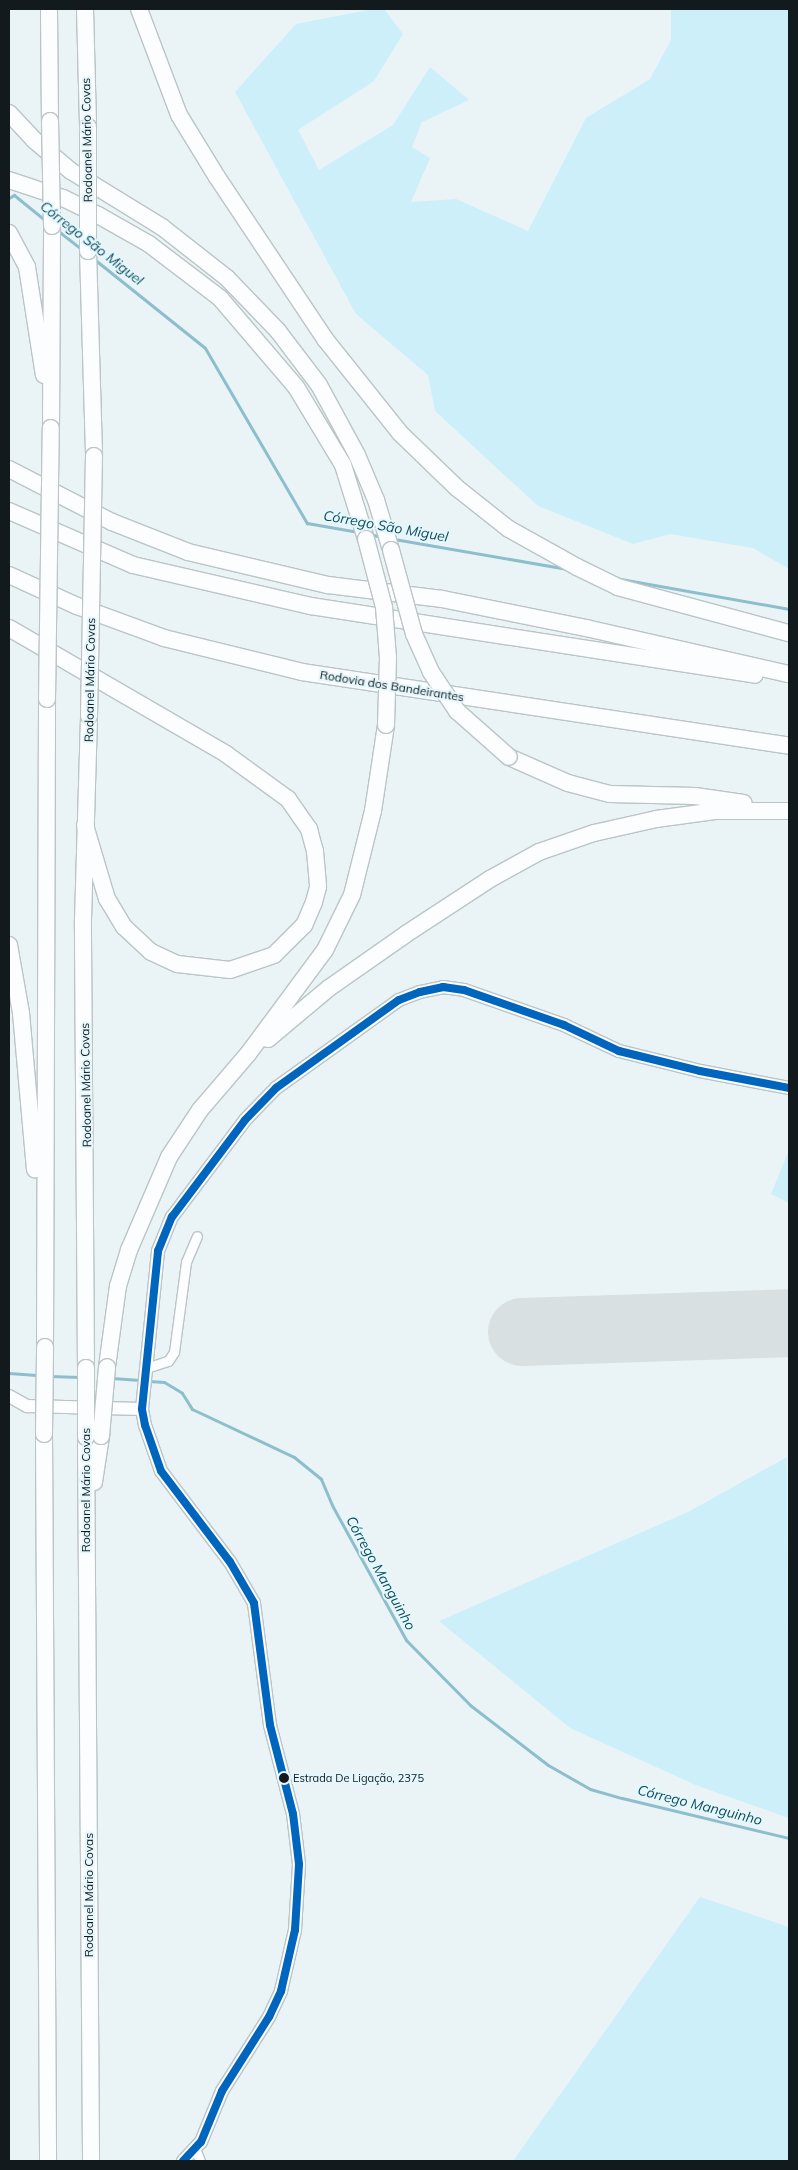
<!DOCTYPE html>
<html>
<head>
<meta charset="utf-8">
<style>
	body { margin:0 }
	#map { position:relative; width:798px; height:2170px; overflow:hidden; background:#eaf4f7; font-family:Mulish,sans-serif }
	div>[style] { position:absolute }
	.green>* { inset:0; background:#cdeff9 }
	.stream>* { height:3px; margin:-1.5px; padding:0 1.5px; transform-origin:1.5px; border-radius:1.5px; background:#8cbecc }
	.runway>* { height:68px; margin:-34px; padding:0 34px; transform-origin:34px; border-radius:34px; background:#d9e0e2 }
	.roads { filter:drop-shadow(1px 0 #bbc4c7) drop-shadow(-1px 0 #bbc4c7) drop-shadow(0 1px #bbc4c7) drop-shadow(0 -1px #bbc4c7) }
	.street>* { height:9px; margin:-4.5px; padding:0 4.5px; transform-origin:4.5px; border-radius:4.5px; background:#fcfdfe }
	.secondary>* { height:12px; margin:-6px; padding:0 6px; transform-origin:6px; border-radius:6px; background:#fcfdfe }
	.highway>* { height:16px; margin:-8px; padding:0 8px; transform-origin:8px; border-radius:8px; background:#fcfdfe }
	.bridges { filter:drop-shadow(1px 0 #bbc4c7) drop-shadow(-1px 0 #bbc4c7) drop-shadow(0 1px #bbc4c7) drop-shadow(0 -1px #bbc4c7) }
	.highway-bridge>* { height:16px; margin:-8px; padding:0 8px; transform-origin:8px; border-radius:8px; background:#fcfdfe }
	.bus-1>* { height:8px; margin:-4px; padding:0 4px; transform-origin:4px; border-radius:4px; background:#0065bd }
	.dots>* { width:14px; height:14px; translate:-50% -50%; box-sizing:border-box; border:2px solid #e4f7fd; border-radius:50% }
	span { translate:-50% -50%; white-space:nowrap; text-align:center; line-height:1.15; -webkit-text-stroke:4px #e4f7fd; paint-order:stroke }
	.bus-label { font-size:11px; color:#121a1d }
	.left { translate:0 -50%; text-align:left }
	.street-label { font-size:12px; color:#121a1d }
	.water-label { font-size:14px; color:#104c5a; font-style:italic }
	.frame { position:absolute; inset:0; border:10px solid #121a1d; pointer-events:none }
</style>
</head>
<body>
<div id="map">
	<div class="green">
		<i style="clip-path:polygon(373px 9px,384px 9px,403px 34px,374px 81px,298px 130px,319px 170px,393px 125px,430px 67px,469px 100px,422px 122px,412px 147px,430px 158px,411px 202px,456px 199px,528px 231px,586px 118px,650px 79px,671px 40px,671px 9px,789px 9px,789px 569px,753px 548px,670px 534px,633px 544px,538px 506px,435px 411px,428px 375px,356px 314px,235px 92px,296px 24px)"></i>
		<i style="clip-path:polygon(789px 1150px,789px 1203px,771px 1194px)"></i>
		<i style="clip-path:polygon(787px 1457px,789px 1818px,698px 1786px,570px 1728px,439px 1621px,688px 1512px)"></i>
		<i style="clip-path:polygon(700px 1897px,789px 1927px,789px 2161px,513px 2161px)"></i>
	</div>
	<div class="stream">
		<i style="left:9px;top:198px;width:6px;rotate:-31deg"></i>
		<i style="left:14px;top:195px;width:41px;rotate:39.1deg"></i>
		<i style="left:57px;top:230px;width:31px;rotate:38deg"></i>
		<i style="left:94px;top:259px;width:142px;rotate:38.7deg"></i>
		<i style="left:205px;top:348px;width:203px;rotate:59.8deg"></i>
		<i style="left:307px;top:523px;width:52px;rotate:10deg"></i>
		<i style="left:369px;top:534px;width:13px;rotate:13deg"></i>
		<i style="left:394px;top:539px;width:176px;rotate:9.8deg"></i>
		<i style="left:615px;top:578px;width:177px;rotate:10.1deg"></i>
		<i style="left:9px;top:1373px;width:31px;rotate:4deg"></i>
		<i style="left:49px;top:1376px;width:31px;rotate:2deg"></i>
		<i style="left:112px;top:1378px;width:31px;rotate:4deg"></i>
		<i style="left:149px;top:1381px;width:15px;rotate:4deg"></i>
		<i style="left:164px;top:1382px;width:21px;rotate:31deg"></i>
		<i style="left:182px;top:1393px;width:19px;rotate:58deg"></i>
		<i style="left:192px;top:1409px;width:113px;rotate:25.2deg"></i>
		<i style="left:294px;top:1457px;width:35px;rotate:39deg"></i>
		<i style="left:321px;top:1479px;width:30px;rotate:67deg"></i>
		<i style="left:333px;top:1507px;width:152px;rotate:61.2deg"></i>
		<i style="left:406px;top:1640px;width:91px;rotate:45.4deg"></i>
		<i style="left:470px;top:1705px;width:98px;rotate:37.6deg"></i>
		<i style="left:548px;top:1765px;width:48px;rotate:29.7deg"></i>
		<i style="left:590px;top:1789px;width:33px;rotate:16deg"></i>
		<i style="left:622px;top:1798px;width:172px;rotate:13.5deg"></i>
	</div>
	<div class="runway">
		<i style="left:522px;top:1332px;width:267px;rotate:-1.9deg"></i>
	</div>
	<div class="roads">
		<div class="street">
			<i style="left:146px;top:1368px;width:23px;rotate:-18deg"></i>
			<i style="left:168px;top:1361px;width:11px;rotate:-56deg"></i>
			<i style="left:174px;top:1352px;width:91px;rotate:-82.4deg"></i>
			<i style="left:186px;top:1262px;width:28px;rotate:-67deg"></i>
			<i style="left:196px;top:2151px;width:11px;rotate:68deg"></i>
		</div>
		<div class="secondary">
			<i style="left:9px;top:1396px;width:21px;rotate:29deg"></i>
			<i style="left:27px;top:1406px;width:115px;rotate:1.5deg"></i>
			<i style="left:183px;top:2161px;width:26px;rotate:-47deg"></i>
			<i style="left:201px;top:2142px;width:55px;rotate:-67.6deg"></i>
			<i style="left:222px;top:2091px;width:88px;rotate:-57.6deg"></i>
			<i style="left:269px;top:2017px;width:29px;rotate:-65deg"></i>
			<i style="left:281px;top:1991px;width:63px;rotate:-77.1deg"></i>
			<i style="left:295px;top:1930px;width:66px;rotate:-86.5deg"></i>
			<i style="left:299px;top:1864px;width:50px;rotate:-96.8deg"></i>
			<i style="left:293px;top:1814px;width:92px;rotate:-104.5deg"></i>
			<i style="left:270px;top:1725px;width:123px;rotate:-97.5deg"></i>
			<i style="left:254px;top:1603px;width:48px;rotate:-120.3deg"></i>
			<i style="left:230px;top:1562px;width:114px;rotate:-127.2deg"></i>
			<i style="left:161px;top:1471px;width:49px;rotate:-109.2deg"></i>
			<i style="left:145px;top:1425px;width:16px;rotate:-101deg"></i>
			<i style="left:142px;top:1409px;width:159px;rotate:-84.2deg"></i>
			<i style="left:158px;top:1251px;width:37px;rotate:-68deg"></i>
			<i style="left:172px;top:1217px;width:121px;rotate:-53deg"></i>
			<i style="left:245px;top:1120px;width:45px;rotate:-45.9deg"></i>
			<i style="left:276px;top:1088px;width:151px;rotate:-35.6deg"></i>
			<i style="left:399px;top:1000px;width:22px;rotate:-21deg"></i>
			<i style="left:420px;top:992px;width:24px;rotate:-12deg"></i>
			<i style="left:443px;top:987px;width:21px;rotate:8deg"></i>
			<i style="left:464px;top:990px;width:106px;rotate:19.3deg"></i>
			<i style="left:564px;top:1025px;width:61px;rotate:25.3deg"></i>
			<i style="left:619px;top:1051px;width:83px;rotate:13.9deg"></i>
			<i style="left:700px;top:1071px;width:91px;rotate:10.8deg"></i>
		</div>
		<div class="highway">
			<i style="left:49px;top:9px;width:112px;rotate:89.5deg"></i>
			<i style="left:85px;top:9px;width:118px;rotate:88.5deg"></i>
			<i style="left:139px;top:9px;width:113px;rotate:69.3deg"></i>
			<i style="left:179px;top:115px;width:73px;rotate:58.5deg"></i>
			<i style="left:217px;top:177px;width:195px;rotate:56.3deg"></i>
			<i style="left:325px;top:339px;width:120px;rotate:51.4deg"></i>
			<i style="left:400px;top:433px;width:79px;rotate:44deg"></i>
			<i style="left:457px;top:488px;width:66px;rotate:38.3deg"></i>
			<i style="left:509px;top:529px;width:78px;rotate:29.2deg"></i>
			<i style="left:577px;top:567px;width:46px;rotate:26deg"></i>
			<i style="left:618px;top:587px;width:177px;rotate:15.1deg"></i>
			<i style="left:9px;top:113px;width:37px;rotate:47deg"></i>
			<i style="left:34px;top:140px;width:48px;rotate:40deg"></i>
			<i style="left:71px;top:171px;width:107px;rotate:31.6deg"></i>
			<i style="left:162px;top:227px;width:83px;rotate:38.1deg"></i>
			<i style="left:227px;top:278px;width:74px;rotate:46.1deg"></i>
			<i style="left:278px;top:331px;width:68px;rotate:52.8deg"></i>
			<i style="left:319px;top:385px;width:80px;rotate:61.5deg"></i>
			<i style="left:357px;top:455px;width:49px;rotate:67.1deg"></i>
			<i style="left:376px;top:500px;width:52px;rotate:73.3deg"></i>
			<i style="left:9px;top:180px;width:57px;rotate:18.4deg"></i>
			<i style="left:63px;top:198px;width:39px;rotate:26deg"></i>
			<i style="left:98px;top:215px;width:59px;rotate:29.6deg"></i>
			<i style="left:149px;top:244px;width:89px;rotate:37.3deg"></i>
			<i style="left:220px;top:298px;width:117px;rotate:49.5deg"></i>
			<i style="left:296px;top:387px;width:91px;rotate:58.9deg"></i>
			<i style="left:343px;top:465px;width:77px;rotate:72.7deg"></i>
			<i style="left:9px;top:233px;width:38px;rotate:62deg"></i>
			<i style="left:27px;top:267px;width:109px;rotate:81.1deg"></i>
			<i style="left:88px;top:251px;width:205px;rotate:88.3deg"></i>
			<i style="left:51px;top:428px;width:202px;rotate:-89.7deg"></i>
			<i style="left:9px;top:469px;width:116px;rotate:27.2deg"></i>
			<i style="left:112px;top:522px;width:82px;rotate:21.5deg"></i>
			<i style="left:188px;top:552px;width:144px;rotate:13.3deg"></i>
			<i style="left:328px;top:585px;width:115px;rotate:7deg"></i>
			<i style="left:442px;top:599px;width:147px;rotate:11.4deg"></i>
			<i style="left:586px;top:628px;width:208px;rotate:12.8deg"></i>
			<i style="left:9px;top:511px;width:135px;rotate:23.5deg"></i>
			<i style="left:133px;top:565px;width:183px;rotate:13deg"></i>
			<i style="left:311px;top:606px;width:449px;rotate:8.8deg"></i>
			<i style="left:9px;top:575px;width:75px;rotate:24.5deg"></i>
			<i style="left:77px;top:606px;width:93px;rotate:20.2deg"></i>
			<i style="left:164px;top:638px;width:142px;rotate:13.8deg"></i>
			<i style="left:302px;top:672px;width:493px;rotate:8.6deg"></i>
			<i style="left:9px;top:628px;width:251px;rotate:30.1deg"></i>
			<i style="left:226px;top:754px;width:77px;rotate:36deg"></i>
			<i style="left:288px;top:799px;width:37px;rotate:55deg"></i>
			<i style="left:309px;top:829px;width:23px;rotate:75deg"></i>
			<i style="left:315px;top:851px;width:36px;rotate:85deg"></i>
			<i style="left:318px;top:887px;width:16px;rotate:105deg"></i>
			<i style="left:314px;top:902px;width:25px;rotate:113deg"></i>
			<i style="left:304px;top:925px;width:42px;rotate:135deg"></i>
			<i style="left:274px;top:955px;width:46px;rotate:161.2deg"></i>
			<i style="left:230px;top:970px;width:53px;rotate:-173.5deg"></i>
			<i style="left:177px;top:964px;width:29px;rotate:-155deg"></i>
			<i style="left:151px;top:952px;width:37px;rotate:-137deg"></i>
			<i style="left:124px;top:927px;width:33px;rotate:-121deg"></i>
			<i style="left:107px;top:899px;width:77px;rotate:-106.6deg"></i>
			<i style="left:509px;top:757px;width:64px;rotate:23.8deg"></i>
			<i style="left:568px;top:783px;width:43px;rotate:14.7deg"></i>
			<i style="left:610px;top:794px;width:85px;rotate:1.3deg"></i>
			<i style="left:695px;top:796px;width:49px;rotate:8.1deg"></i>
			<i style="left:9px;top:945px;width:69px;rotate:80deg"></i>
			<i style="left:21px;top:1013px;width:157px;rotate:84.9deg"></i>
			<i style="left:268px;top:1039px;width:80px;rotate:-39.9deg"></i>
			<i style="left:329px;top:988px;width:94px;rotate:-35deg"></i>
			<i style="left:406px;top:934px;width:100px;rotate:-33.2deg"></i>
			<i style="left:490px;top:879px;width:56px;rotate:-28.9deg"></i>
			<i style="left:539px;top:852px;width:58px;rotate:-19.1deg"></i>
			<i style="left:594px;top:833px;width:64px;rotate:-12.7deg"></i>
			<i style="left:656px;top:819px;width:61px;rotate:-7.6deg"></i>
			<i style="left:716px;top:811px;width:73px"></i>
			<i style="left:45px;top:1347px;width:648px;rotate:-89.82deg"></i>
			<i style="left:107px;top:1367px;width:82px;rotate:-82.3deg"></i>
			<i style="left:118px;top:1286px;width:38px;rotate:-73deg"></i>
			<i style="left:129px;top:1250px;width:101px;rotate:-66.7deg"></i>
			<i style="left:169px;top:1157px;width:56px;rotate:-56.6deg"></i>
			<i style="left:200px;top:1110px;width:74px;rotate:-49.4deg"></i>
			<i style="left:248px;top:1054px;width:129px;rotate:-53.5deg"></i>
			<i style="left:325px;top:950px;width:61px;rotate:-63.9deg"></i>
			<i style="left:352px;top:895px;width:87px;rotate:-76deg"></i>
			<i style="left:373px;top:811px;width:87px;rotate:-81.4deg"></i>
			<i style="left:86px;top:1368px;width:448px;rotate:-90.4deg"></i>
			<i style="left:83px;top:920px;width:204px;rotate:-88.3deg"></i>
			<i style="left:44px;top:1434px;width:727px;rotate:89.68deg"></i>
			<i style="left:86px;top:1437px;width:724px;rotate:89.6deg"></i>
			<i style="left:94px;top:1482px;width:47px;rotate:-81.3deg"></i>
		</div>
	</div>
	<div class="bridges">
		<div class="highway-bridge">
			<i style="left:50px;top:121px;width:105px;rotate:88.9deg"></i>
			<i style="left:88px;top:127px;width:124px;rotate:90deg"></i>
			<i style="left:366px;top:539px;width:70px;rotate:75.2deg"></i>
			<i style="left:384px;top:607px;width:51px;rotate:85.5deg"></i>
			<i style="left:388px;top:658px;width:67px;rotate:91.7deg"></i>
			<i style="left:391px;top:550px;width:87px;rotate:74.7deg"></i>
			<i style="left:414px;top:634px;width:42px;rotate:65.9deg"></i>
			<i style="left:431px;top:672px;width:47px;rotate:56.3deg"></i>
			<i style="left:457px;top:711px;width:69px;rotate:41.5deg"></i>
			<i style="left:47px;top:699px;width:271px;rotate:-89.2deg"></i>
			<i style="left:89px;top:716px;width:260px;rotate:-88.9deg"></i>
			<i style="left:44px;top:1434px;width:87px;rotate:-89.3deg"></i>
			<i style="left:101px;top:1436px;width:69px;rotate:-85deg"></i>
			<i style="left:86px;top:1437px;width:69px;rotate:-90deg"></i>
		</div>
	</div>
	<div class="bus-1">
		<i style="left:183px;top:2161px;width:26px;rotate:-47deg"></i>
		<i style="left:201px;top:2142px;width:55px;rotate:-67.6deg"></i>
		<i style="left:222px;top:2091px;width:88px;rotate:-57.6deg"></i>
		<i style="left:269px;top:2017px;width:29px;rotate:-65deg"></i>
		<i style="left:281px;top:1991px;width:63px;rotate:-77.1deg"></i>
		<i style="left:295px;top:1930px;width:66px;rotate:-86.5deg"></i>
		<i style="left:299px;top:1864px;width:50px;rotate:-96.8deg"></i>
		<i style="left:293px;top:1814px;width:92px;rotate:-104.5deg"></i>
		<i style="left:270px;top:1725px;width:123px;rotate:-97.5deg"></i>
		<i style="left:254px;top:1603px;width:48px;rotate:-120.3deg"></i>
		<i style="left:230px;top:1562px;width:114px;rotate:-127.2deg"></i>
		<i style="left:161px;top:1471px;width:49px;rotate:-109.2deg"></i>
		<i style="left:145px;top:1425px;width:16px;rotate:-101deg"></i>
		<i style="left:142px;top:1409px;width:159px;rotate:-84.2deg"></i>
		<i style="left:158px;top:1251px;width:37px;rotate:-68deg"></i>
		<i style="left:172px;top:1217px;width:121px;rotate:-53deg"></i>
		<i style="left:245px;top:1120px;width:45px;rotate:-45.9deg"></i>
		<i style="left:276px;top:1088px;width:151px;rotate:-35.6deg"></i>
		<i style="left:399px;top:1000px;width:22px;rotate:-21deg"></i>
		<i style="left:420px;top:992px;width:24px;rotate:-12deg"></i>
		<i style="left:443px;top:987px;width:21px;rotate:8deg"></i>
		<i style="left:464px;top:990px;width:106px;rotate:19.3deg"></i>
		<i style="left:564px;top:1025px;width:61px;rotate:25.3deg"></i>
		<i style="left:619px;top:1051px;width:83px;rotate:13.9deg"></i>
		<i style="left:700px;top:1071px;width:91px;rotate:10.8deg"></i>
	</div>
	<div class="dots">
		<i style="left:284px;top:1778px;background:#121a1d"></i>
	</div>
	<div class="bus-label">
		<span class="left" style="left:293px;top:1778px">Estrada De Ligação, 2375</span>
	</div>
	<div class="street-label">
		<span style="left:87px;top:140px;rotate:-91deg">Rodoanel Mário Covas</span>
		<span style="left:90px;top:680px;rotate:-89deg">Rodoanel Mário Covas</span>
		<span style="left:392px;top:686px;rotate:9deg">Rodovia dos Bandeirantes</span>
		<span style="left:86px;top:1085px;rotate:-91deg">Rodoanel Mário Covas</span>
		<span style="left:86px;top:1490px;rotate:-90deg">Rodoanel Mário Covas</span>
		<span style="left:89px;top:1895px;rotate:-90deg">Rodoanel Mário Covas</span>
	</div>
	<div class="water-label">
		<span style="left:92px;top:243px;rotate:38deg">Córrego São Miguel</span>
		<span style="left:386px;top:526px;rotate:10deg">Córrego São Miguel</span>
		<span style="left:381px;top:1573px;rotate:61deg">Córrego Manguinho</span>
		<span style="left:700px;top:1805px;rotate:14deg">Córrego Manguinho</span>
	</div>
	<div class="frame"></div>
</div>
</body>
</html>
